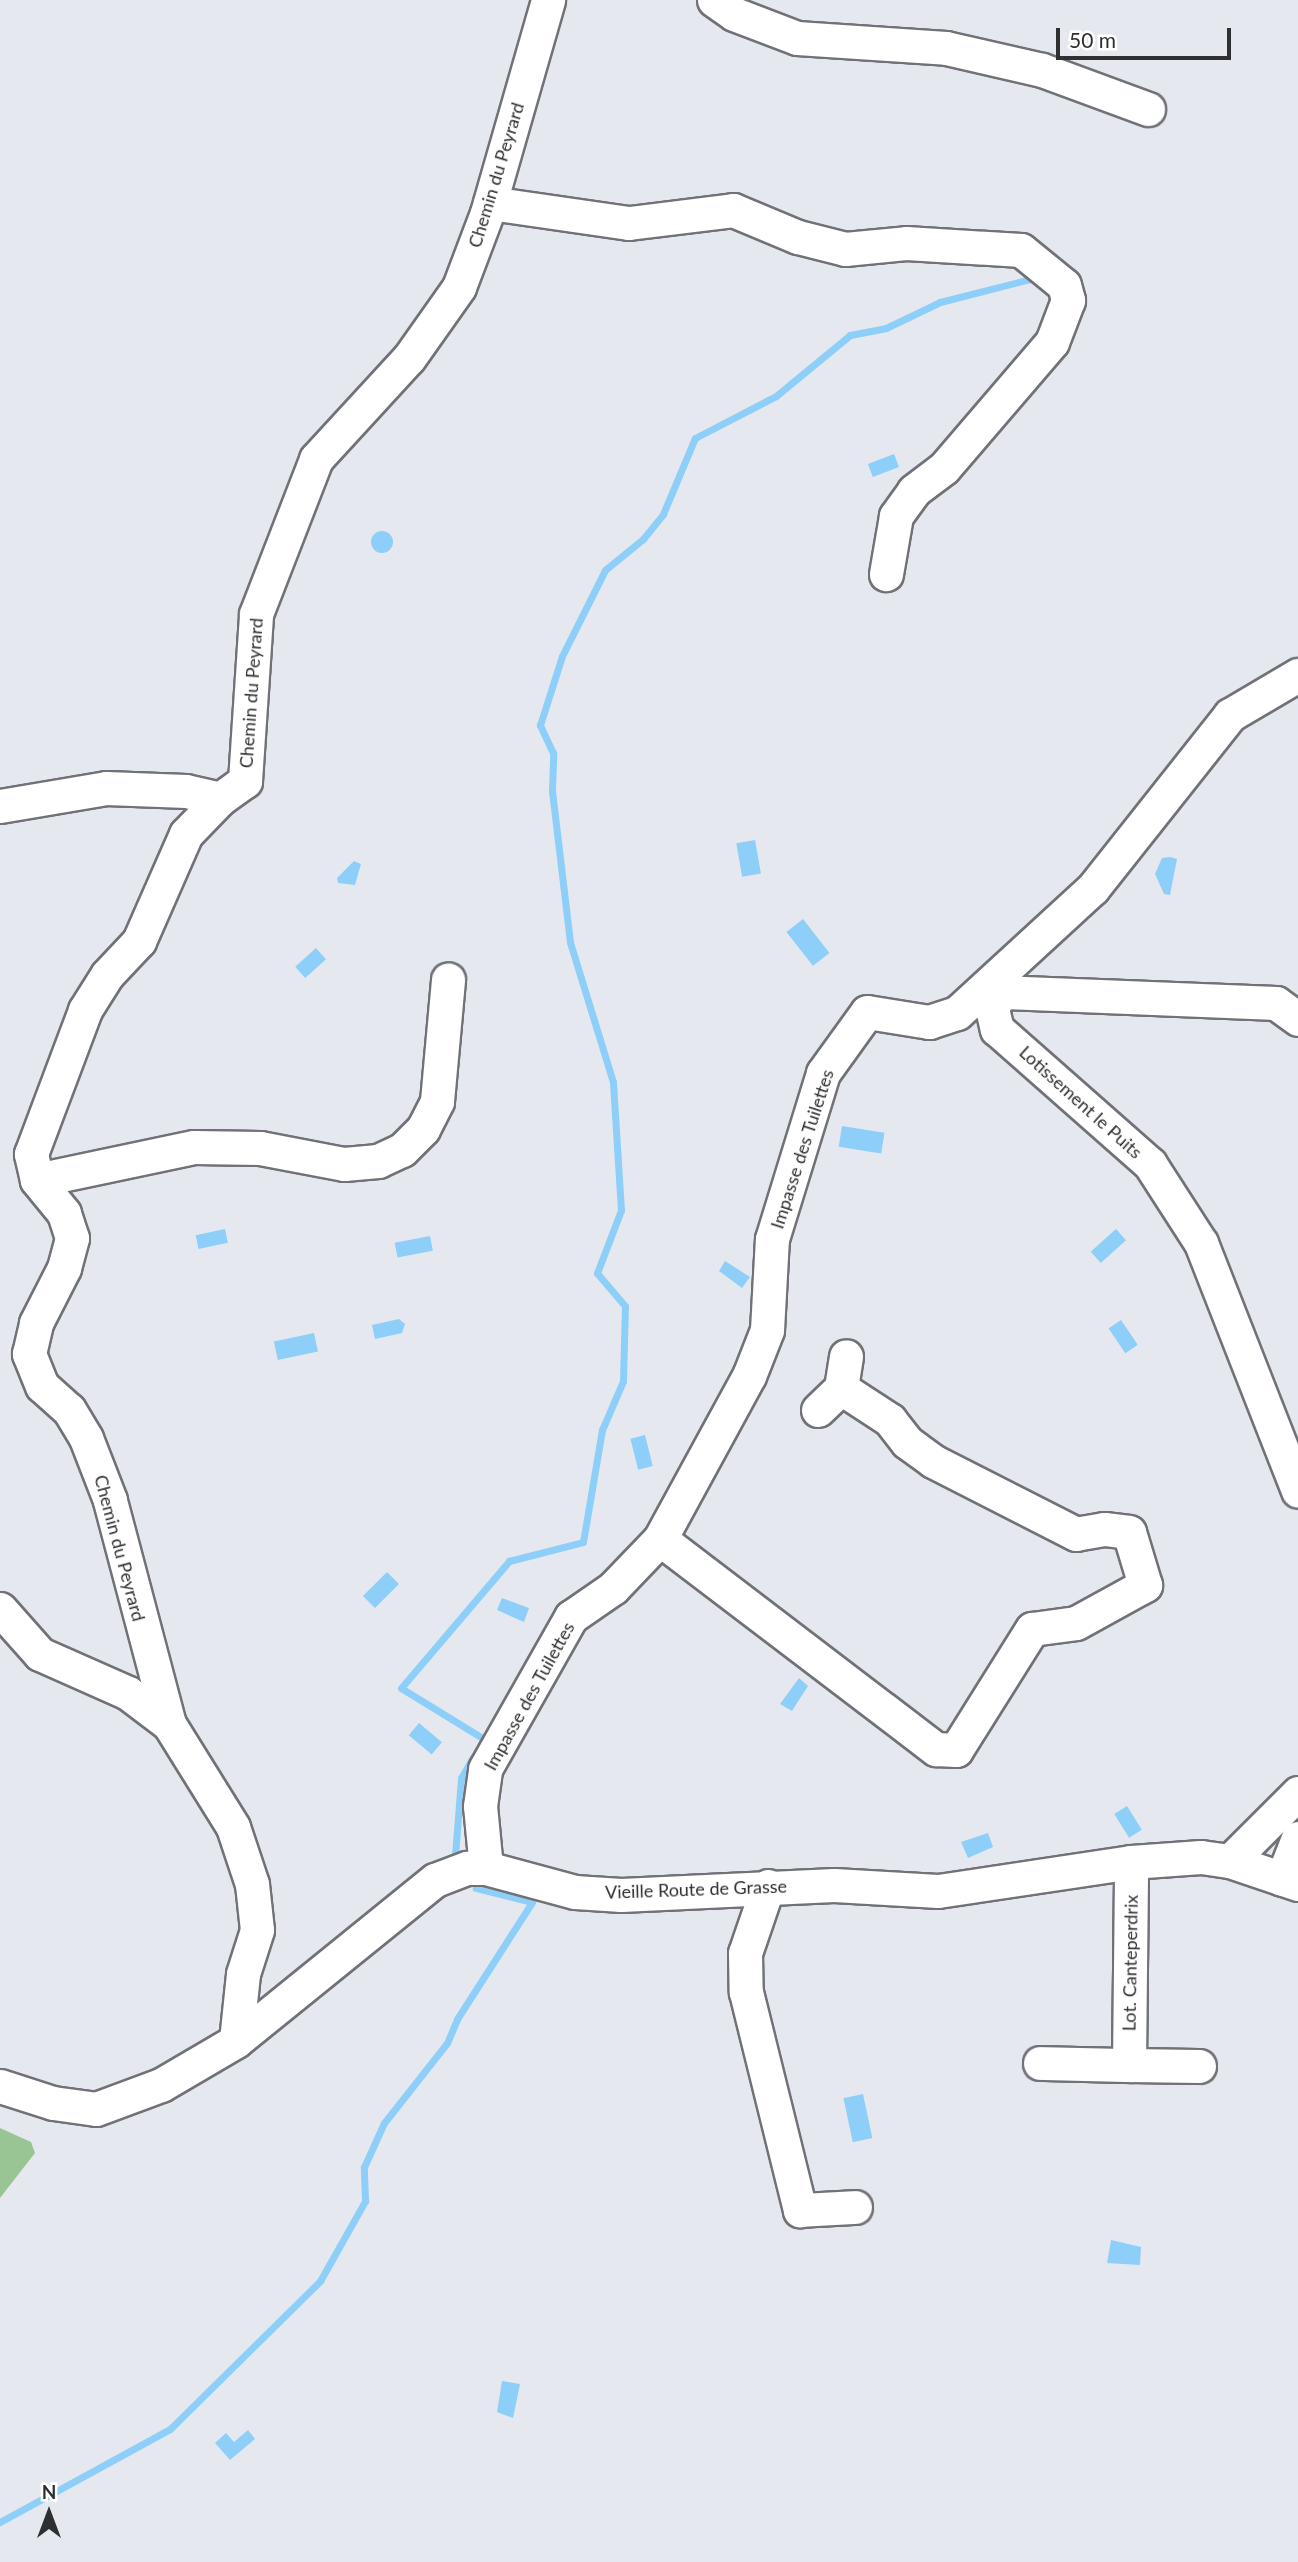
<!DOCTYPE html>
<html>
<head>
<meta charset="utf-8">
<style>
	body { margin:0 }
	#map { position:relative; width:1298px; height:2562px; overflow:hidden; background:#e6e8ef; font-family:Lato,sans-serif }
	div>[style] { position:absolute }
	.green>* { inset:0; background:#99c595 }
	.water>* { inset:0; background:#8dcff9; transform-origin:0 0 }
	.round { border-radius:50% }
	.stream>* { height:7px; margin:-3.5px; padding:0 3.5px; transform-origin:3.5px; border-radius:3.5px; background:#8dcff9 }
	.roads { filter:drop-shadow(2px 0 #707278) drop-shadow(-2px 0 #707278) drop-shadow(0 2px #707278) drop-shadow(0 -2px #707278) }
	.minor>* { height:33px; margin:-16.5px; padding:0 16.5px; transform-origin:16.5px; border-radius:16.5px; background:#fff }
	span { translate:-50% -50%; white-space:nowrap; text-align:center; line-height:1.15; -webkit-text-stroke:5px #fff; paint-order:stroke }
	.street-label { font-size:18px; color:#2e2f31 }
	.north { position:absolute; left:14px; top:2478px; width:70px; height:70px; -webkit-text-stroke:5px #fff; paint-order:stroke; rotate:0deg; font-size:19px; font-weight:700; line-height:28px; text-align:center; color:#2e2f31 }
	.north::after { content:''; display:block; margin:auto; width:24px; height:32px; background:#2e2f31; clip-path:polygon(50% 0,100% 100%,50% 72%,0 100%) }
	.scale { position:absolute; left:1056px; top:28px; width:175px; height:32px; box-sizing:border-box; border:4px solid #2e2f31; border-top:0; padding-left:9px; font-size:21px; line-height:24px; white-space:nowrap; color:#2e2f31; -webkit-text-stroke:5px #fff; paint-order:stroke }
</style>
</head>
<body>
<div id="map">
	<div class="green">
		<i style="clip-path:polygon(0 2128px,31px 2142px,35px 2153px,0 2198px)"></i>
	</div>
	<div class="water">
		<i style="left:894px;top:454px;width:14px;height:28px;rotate:69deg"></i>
		<i class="round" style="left:371px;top:531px;width:22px;height:22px"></i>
		<i style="left:755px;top:840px;width:34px;height:19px;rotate:80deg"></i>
		<i style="clip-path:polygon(1170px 857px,1177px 859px,1170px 895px,1164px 894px,1155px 874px,1162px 858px)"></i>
		<i style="clip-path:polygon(354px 861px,361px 864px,355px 885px,338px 883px,337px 878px)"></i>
		<i style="left:803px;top:919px;width:43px;height:21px;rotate:52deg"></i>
		<i style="left:316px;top:948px;width:15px;height:28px;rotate:48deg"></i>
		<i style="left:842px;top:1126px;width:43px;height:21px;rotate:9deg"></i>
		<i style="left:225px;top:1229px;width:14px;height:30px;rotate:78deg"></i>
		<i style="left:1116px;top:1229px;width:15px;height:34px;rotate:48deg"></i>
		<i style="left:430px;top:1236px;width:15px;height:36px;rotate:79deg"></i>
		<i style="clip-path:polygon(725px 1261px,750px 1277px,742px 1288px,719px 1271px)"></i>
		<i style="clip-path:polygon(399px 1319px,405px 1324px,402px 1333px,375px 1339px,372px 1325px)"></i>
		<i style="left:1121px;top:1320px;width:30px;height:15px;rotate:56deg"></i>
		<i style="left:314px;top:1333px;width:19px;height:41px;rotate:78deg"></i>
		<i style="left:645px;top:1435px;width:32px;height:15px;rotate:76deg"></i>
		<i style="left:387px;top:1572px;width:17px;height:34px;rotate:45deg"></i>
		<i style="clip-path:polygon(502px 1598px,529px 1608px,524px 1622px,497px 1610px)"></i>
		<i style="clip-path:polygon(799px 1678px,808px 1686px,792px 1711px,780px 1704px)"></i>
		<i style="left:419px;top:1723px;width:30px;height:16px;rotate:40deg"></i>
		<i style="left:1127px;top:1806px;width:28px;height:15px;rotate:58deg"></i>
		<i style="clip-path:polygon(988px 1833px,993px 1847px,968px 1858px,961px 1842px)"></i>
		<i style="left:863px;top:2094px;width:45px;height:20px;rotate:78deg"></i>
		<i style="clip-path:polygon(1111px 2240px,1141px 2247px,1140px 2265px,1107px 2263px)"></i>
		<i style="clip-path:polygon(502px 2381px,520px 2384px,513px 2418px,497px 2412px)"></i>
		<i style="clip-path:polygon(248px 2430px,255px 2439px,230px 2460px,215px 2443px,226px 2433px,234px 2442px)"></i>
	</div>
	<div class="stream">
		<i style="left:481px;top:1744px;width:6px;rotate:-59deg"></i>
		<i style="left:484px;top:1739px;width:97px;rotate:-148.4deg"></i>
		<i style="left:401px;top:1688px;width:167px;rotate:-49.6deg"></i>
		<i style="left:509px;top:1561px;width:76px;rotate:-14.4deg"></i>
		<i style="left:583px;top:1542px;width:114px;rotate:-80.4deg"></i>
		<i style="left:602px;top:1430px;width:53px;rotate:-66.8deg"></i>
		<i style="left:623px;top:1381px;width:75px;rotate:-88.5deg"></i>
		<i style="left:625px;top:1306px;width:43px;rotate:-130.3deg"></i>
		<i style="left:597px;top:1273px;width:67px;rotate:-69.1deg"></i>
		<i style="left:621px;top:1210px;width:128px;rotate:-93.6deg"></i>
		<i style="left:613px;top:1082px;width:146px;rotate:-107.1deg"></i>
		<i style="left:570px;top:942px;width:153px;rotate:-96.8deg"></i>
		<i style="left:552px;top:790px;width:37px;rotate:-88deg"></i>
		<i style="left:553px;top:753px;width:31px;rotate:-115deg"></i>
		<i style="left:540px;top:725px;width:72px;rotate:-72.3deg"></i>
		<i style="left:562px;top:656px;width:96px;rotate:-63.4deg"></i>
		<i style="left:605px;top:570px;width:49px;rotate:-39.2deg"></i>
		<i style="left:643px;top:539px;width:32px;rotate:-51deg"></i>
		<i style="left:663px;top:514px;width:82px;rotate:-67.2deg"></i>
		<i style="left:695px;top:438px;width:91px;rotate:-27.4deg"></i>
		<i style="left:776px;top:396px;width:96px;rotate:-39.5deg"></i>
		<i style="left:850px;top:335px;width:37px;rotate:-11deg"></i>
		<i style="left:886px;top:328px;width:60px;rotate:-25.7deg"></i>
		<i style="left:940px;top:302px;width:97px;rotate:-14.3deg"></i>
		<i style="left:455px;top:1855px;width:77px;rotate:-85.5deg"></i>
		<i style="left:461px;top:1778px;width:24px;rotate:-60deg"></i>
		<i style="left:0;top:2522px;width:194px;rotate:-28.7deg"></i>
		<i style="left:170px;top:2429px;width:211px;rotate:-44.6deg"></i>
		<i style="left:320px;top:2281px;width:92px;rotate:-60.6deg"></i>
		<i style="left:365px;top:2201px;width:34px;rotate:-92deg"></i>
		<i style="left:364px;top:2167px;width:48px;rotate:-65.6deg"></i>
		<i style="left:384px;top:2123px;width:102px;rotate:-51.8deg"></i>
		<i style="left:447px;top:2043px;width:26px;rotate:-67deg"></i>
		<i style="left:457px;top:2019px;width:139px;rotate:-57.3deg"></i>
		<i style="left:532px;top:1902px;width:58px;rotate:-166deg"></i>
	</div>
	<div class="roads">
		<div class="minor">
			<i style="left:714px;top:0;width:24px;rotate:35deg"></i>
			<i style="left:734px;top:14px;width:67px;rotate:20.9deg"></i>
			<i style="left:797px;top:38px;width:149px;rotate:3.8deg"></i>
			<i style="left:946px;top:48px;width:98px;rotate:12.9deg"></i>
			<i style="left:1042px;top:70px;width:113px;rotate:20.2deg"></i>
			<i style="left:490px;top:203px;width:140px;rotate:8.2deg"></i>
			<i style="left:629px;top:223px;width:105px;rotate:-7.1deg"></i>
			<i style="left:733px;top:210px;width:70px;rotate:22.6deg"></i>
			<i style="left:798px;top:237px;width:49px;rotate:14.3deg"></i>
			<i style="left:845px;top:249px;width:61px;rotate:-5.6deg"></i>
			<i style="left:906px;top:243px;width:115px;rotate:3.5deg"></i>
			<i style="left:1021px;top:250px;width:55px;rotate:39.1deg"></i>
			<i style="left:1064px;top:285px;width:16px;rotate:75deg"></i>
			<i style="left:1068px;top:300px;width:45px;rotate:110.9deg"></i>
			<i style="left:1052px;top:342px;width:166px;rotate:130.6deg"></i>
			<i style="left:944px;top:468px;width:38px;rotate:143deg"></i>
			<i style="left:914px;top:491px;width:31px;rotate:126deg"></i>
			<i style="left:896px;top:516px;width:59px;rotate:99.8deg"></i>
			<i style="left:0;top:806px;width:108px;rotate:-9.6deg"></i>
			<i style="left:106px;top:788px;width:80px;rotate:2.1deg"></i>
			<i style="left:186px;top:791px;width:35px;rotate:13deg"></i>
			<i style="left:1298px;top:1019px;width:27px;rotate:-144deg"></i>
			<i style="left:1276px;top:1003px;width:271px;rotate:-177.7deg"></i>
			<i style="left:1005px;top:992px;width:18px;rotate:139deg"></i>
			<i style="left:991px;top:1004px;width:26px;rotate:77deg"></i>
			<i style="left:997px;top:1029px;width:204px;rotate:41.4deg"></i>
			<i style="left:1150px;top:1164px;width:94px;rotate:57.2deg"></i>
			<i style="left:1201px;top:1243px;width:266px;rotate:68.6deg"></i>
			<i style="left:37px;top:1180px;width:160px;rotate:-11.9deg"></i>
			<i style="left:194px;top:1147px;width:66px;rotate:0.9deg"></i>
			<i style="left:260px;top:1148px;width:86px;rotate:10.8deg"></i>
			<i style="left:344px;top:1164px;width:34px;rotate:-5deg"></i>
			<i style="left:378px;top:1161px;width:26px;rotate:-25deg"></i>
			<i style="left:402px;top:1150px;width:30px;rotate:-45deg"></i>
			<i style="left:423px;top:1129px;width:31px;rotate:-63deg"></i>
			<i style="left:437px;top:1101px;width:122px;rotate:-84.8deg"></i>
			<i style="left:818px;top:1410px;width:32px;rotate:-44deg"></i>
			<i style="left:841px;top:1388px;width:32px;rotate:-81deg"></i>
			<i style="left:660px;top:1539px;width:347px;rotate:37.3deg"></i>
			<i style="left:936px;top:1749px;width:20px;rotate:3deg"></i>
			<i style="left:956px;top:1750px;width:143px;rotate:-57.9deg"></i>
			<i style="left:1032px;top:1629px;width:44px;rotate:-7.8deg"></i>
			<i style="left:1076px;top:1623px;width:79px;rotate:-28.8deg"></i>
			<i style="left:1145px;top:1585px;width:55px;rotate:-106.8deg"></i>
			<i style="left:1129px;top:1532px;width:25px;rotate:-173deg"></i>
			<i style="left:1104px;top:1529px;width:28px;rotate:170deg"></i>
			<i style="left:1076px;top:1534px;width:161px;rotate:-153deg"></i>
			<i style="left:933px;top:1461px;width:32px;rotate:-144deg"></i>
			<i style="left:907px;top:1442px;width:28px;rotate:-128deg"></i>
			<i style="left:890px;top:1420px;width:59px;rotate:-146.9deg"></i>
			<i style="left:0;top:1609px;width:60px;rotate:48.4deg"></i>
			<i style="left:40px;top:1654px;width:96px;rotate:23.9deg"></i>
			<i style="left:128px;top:1693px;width:51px;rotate:37.1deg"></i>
			<i style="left:169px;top:1724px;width:121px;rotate:58.1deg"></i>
			<i style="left:233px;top:1827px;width:60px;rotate:71.6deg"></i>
			<i style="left:252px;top:1884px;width:46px;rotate:83.8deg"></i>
			<i style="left:257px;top:1930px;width:46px;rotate:107.7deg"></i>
			<i style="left:243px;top:1974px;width:67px;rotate:96deg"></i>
			<i style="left:169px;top:1724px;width:232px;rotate:-104.8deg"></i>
			<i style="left:110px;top:1500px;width:66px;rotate:-111.2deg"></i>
			<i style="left:86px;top:1438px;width:33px;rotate:-121deg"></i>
			<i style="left:69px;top:1410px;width:36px;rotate:-138deg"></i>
			<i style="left:42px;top:1386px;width:35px;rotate:-112deg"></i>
			<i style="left:29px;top:1354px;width:32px;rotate:-77deg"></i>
			<i style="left:36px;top:1323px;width:62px;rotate:-63deg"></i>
			<i style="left:64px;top:1268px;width:31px;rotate:-75deg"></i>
			<i style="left:72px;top:1238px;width:26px;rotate:-108deg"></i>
			<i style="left:64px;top:1213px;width:43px;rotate:-129.3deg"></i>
			<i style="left:37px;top:1180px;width:27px;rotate:-103deg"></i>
			<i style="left:31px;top:1154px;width:154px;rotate:-69.4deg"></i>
			<i style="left:85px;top:1010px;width:41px;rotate:-57.8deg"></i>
			<i style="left:107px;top:975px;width:47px;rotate:-46.7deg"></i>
			<i style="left:139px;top:941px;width:117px;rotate:-66.3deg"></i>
			<i style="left:186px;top:834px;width:49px;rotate:-45.8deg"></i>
			<i style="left:220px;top:799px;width:31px;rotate:-36deg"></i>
			<i style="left:245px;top:781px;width:167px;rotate:-86.2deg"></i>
			<i style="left:256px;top:614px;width:166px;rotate:-68.8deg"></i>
			<i style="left:316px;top:459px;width:137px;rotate:-47.4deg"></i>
			<i style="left:409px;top:358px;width:87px;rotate:-54.8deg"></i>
			<i style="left:459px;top:287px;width:79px;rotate:-69.3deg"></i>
			<i style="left:487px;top:213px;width:222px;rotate:-74deg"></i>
			<i style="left:1230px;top:1861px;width:96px;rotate:-45deg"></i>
			<i style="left:486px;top:1868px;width:62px;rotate:-95.5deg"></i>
			<i style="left:480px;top:1806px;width:37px;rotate:-82deg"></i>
			<i style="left:485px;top:1769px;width:175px;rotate:-60.5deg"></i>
			<i style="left:571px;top:1617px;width:51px;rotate:-34.6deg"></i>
			<i style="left:613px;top:1588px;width:68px;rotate:-46.2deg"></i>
			<i style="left:660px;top:1539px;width:186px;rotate:-61.4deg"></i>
			<i style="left:749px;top:1376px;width:49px;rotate:-68.6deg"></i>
			<i style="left:767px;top:1330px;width:91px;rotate:-86.9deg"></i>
			<i style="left:772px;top:1239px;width:174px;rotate:-72.9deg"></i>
			<i style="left:823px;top:1073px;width:75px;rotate:-54.2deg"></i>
			<i style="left:867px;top:1012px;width:63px;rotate:9.2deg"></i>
			<i style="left:929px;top:1022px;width:29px;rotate:-18deg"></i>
			<i style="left:957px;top:1013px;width:185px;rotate:-42.6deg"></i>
			<i style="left:1093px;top:888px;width:221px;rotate:-51.6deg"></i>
			<i style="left:1230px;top:715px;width:79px;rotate:-30.5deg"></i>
			<i style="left:1282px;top:1879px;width:44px;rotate:-68.7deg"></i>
			<i style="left:768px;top:1886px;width:71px;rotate:108.9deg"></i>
			<i style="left:745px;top:1953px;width:39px;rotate:89deg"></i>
			<i style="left:746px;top:1992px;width:225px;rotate:76.1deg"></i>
			<i style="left:800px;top:2210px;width:55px;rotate:-3.1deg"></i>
			<i style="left:1040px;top:2063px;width:89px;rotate:1.3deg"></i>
			<i style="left:1129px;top:2065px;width:203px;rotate:-89.4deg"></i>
			<i style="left:1129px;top:2065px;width:70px;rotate:0.8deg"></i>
			<i style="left:0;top:2086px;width:56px;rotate:17.8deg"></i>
			<i style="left:53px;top:2103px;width:43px;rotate:7.9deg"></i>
			<i style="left:96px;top:2109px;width:69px;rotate:-20.3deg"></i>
			<i style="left:161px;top:2085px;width:87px;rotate:-30.4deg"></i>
			<i style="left:236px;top:2041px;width:256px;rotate:-39deg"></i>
			<i style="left:435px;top:1880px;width:34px;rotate:-21deg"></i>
			<i style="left:467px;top:1868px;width:19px"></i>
			<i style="left:486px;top:1868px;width:92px;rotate:15.1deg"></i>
			<i style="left:575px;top:1892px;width:46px;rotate:3.7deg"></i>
			<i style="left:621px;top:1895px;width:213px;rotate:-2.7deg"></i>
			<i style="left:834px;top:1885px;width:104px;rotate:3.3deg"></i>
			<i style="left:938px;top:1891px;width:195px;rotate:-8.5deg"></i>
			<i style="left:1131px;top:1862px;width:70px;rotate:-4.1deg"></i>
			<i style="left:1201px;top:1857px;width:29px;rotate:8deg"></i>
			<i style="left:1230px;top:1861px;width:72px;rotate:18.7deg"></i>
		</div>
	</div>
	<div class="street-label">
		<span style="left:496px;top:175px;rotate:-73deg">Chemin du Peyrard</span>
		<span style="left:251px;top:693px;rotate:-86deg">Chemin du Peyrard</span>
		<span style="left:1081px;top:1102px;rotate:42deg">Lotissement le Puits</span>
		<span style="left:802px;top:1149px;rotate:-72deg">Impasse des Tuilettes</span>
		<span style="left:120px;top:1548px;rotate:75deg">Chemin du Peyrard</span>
		<span style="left:529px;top:1696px;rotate:-61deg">Impasse des Tuilettes</span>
		<span style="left:696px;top:1889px;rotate:-2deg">Vieille Route de Grasse</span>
		<span style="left:1130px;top:1963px;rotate:-89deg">Lot. Canteperdrix</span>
	</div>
	<div class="north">N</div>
	<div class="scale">50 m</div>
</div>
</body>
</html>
